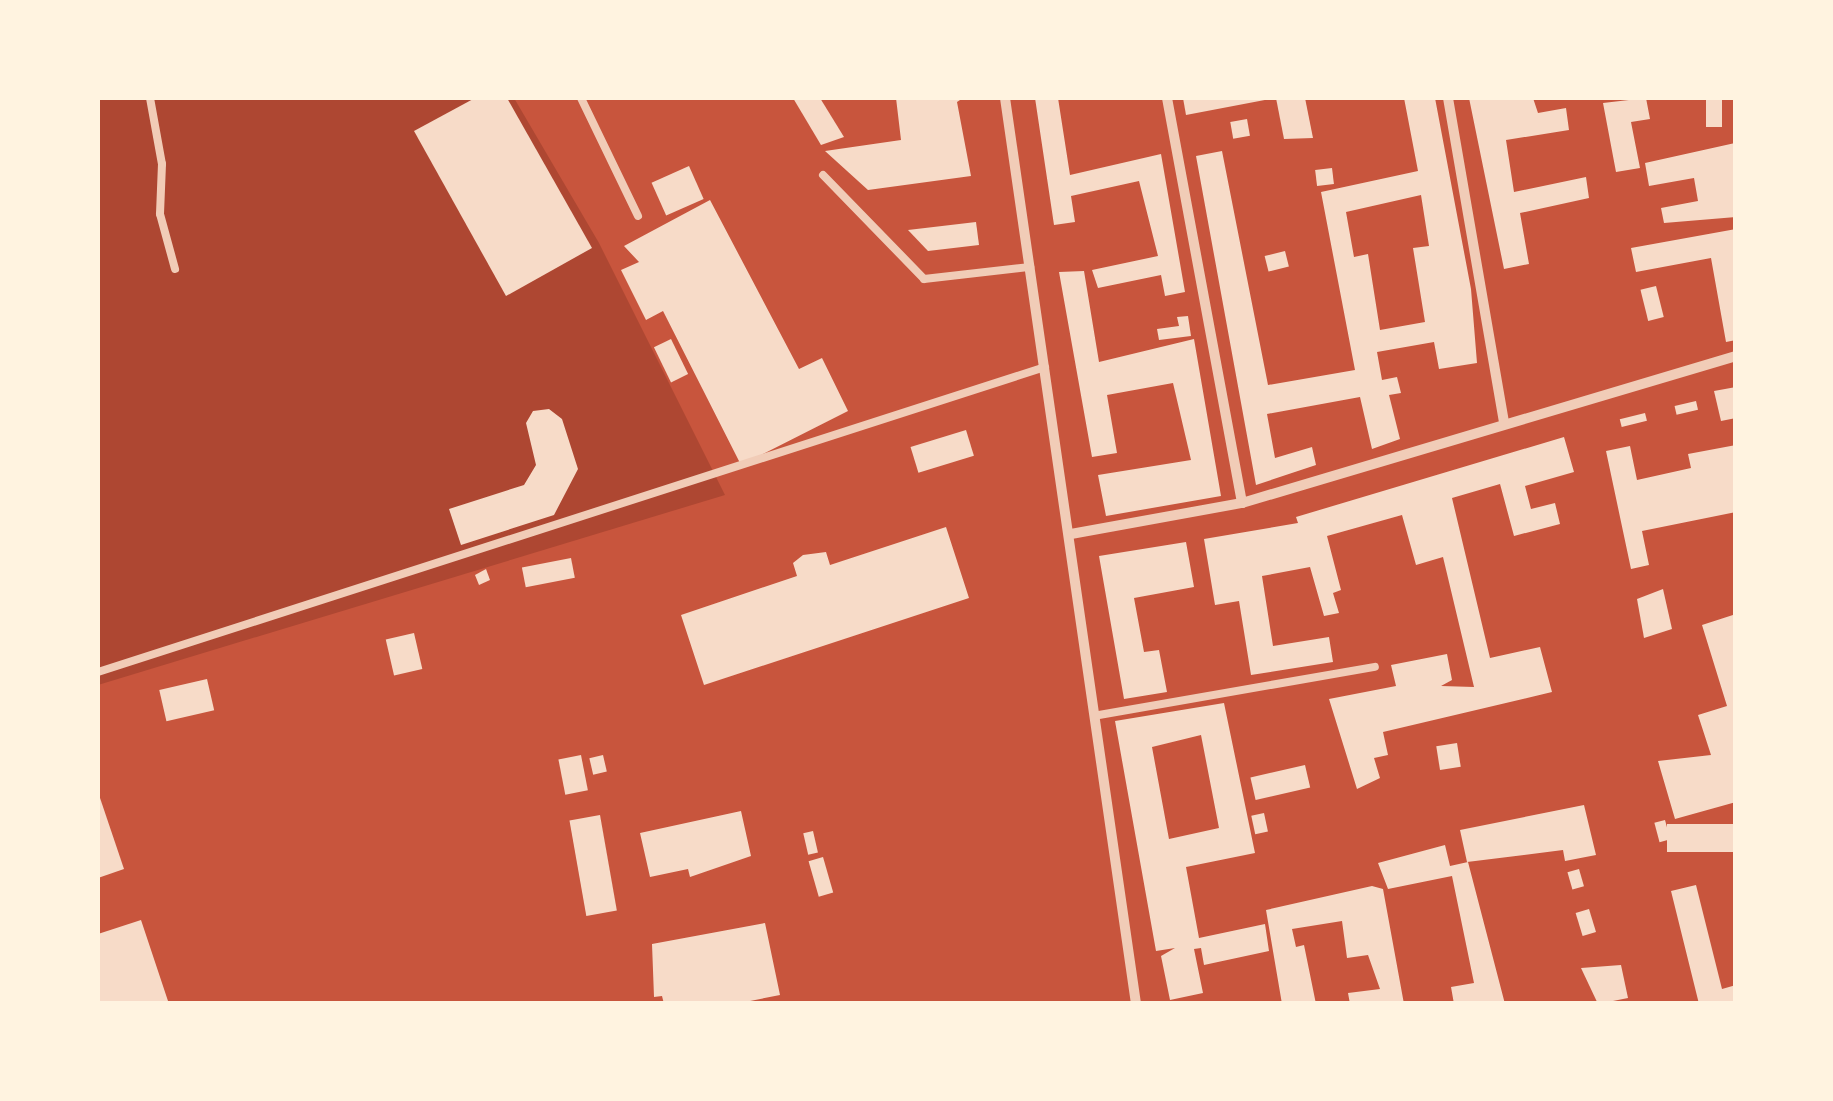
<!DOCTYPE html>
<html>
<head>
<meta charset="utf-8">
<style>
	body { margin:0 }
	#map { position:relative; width:1833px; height:1101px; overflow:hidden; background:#c8553d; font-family:"Exo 2",sans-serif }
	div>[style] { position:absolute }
	.green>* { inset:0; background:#ae4732 }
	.building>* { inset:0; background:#f7dbc8; transform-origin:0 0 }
	.service>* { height:8px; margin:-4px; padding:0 4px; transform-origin:4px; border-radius:4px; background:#f1ccb7 }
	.minor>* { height:10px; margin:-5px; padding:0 5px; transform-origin:5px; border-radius:5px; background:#f1ccb7 }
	span { translate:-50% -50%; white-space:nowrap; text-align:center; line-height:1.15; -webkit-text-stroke:9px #fff3e0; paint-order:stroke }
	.frame { position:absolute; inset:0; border:100px solid #fff3e0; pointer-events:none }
</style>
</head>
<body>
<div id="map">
	<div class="green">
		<i style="clip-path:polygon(98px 98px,514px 98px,599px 243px,725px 495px,98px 685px)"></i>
	</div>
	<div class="building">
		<i style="clip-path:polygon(475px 98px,507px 98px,592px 248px,506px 296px,414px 131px)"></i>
		<i style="clip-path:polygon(793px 98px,820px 98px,844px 137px,821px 145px)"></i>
		<i style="clip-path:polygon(896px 98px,963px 98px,957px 102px,971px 176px,868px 190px,825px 151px,901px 140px)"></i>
		<i style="clip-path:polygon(1035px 98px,1058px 98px,1070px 175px,1161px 154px,1185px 292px,1165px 296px,1161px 275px,1098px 288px,1092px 270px,1158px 256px,1139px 181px,1071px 196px,1075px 222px,1054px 225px)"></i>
		<i style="clip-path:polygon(1183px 98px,1270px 98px,1270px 99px,1186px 115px)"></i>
		<i style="clip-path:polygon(1276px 98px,1305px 98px,1313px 138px,1284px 139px)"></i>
		<i style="clip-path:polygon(evenodd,1404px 98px,1435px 98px,1471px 289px,1477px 363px,1439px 369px,1434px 342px,1377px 352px,1382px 380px,1397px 377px,1401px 393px,1389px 395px,1400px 439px,1372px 449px,1360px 397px,1267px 414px,1275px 458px,1312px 447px,1316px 465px,1256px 485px,1196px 156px,1222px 151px,1268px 385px,1355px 370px,1321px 192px,1418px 171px,1404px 98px,1421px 195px,1429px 246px,1413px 248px,1425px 322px,1380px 330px,1368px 254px,1354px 257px,1346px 212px,1421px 195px)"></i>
		<i style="clip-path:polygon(1469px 98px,1533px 98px,1538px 113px,1566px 108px,1569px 130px,1506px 140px,1514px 192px,1586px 177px,1589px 198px,1520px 213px,1529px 264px,1504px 269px)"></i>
		<i style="clip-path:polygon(1646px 98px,1650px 119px,1631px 122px,1640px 168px,1616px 172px,1603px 103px)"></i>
		<i style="left:1706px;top:98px;width:16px;height:29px"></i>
		<i style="left:1247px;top:119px;width:17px;height:17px;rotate:80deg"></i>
		<i style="clip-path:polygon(1735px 143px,1736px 217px,1664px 223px,1661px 208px,1698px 201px,1694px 178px,1649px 186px,1645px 163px)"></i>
		<i style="left:689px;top:166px;width:36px;height:41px;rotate:66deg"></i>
		<i style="left:1332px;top:168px;width:16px;height:17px;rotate:83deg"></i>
		<i style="clip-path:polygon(710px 200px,799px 369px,822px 358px,848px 411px,741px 465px,663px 311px,646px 320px,621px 270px,639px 262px,624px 246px)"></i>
		<i style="clip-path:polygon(976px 222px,979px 245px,928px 251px,908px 230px)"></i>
		<i style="clip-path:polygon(1736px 229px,1736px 340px,1726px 342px,1711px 258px,1636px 272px,1631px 248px)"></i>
		<i style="left:1285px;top:251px;width:16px;height:21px;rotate:76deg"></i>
		<i style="clip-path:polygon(1084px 271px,1099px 362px,1194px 339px,1221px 496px,1106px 516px,1098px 475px,1191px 460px,1173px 383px,1107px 395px,1117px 453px,1092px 457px,1059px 272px)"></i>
		<i style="left:1656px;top:286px;width:32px;height:16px;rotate:76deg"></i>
		<i style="clip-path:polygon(1188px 316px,1191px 336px,1159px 340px,1157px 329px,1179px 326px,1177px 317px)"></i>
		<i style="left:671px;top:339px;width:39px;height:19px;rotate:64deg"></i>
		<i style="clip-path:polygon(1736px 387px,1736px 418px,1721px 421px,1714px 391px)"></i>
		<i style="left:1696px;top:401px;width:9px;height:22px;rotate:77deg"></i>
		<i style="clip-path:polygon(549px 409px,562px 419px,578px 469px,554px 515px,461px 545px,449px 509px,524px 485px,536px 465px,526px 423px,533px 411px)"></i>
		<i style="left:1645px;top:413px;width:8px;height:26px;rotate:76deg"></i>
		<i style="left:966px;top:430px;width:27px;height:58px;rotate:73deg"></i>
		<i style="clip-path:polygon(1564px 437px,1574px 472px,1525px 486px,1531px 509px,1555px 503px,1560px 524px,1514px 536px,1500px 484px,1452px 498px,1490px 658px,1540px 647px,1552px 692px,1383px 732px,1388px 755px,1374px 758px,1380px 778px,1357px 789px,1329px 699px,1396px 686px,1391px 665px,1447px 654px,1452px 680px,1441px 686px,1474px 687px,1443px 557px,1416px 565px,1402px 515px,1327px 536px,1341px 590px,1333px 593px,1339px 613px,1324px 616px,1310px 567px,1262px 576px,1273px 646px,1329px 637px,1333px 662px,1251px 675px,1239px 601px,1215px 605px,1204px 539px,1298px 523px,1296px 517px)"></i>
		<i style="clip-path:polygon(1736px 445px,1736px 512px,1642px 531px,1649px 565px,1631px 569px,1606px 451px,1630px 446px,1637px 480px,1691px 468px,1688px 454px)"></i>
		<i style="clip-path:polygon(946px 527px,969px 598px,704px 685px,681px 615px,797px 576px,793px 563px,803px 555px,826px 552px,830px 565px)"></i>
		<i style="clip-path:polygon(1186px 542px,1194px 587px,1134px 598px,1144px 652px,1159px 650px,1167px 692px,1124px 699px,1099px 556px)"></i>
		<i style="left:571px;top:558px;width:20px;height:50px;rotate:79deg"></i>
		<i style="clip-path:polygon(486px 569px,490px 580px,479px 585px,475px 575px)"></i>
		<i style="clip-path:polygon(1663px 589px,1672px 629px,1644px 638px,1637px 599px)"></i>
		<i style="clip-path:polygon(1736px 614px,1736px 802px,1675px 819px,1658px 761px,1711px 755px,1698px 715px,1727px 706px,1702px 625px)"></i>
		<i style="left:414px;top:633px;width:37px;height:29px;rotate:77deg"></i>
		<i style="left:207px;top:679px;width:32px;height:49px;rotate:77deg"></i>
		<i style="clip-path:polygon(evenodd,1224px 703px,1255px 853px,1186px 867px,1199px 938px,1265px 924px,1269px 951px,1204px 965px,1201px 948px,1194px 949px,1203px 993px,1170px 1000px,1161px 956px,1175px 948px,1156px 951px,1115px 721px,1224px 703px,1201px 735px,1219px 828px,1169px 839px,1152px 747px,1201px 735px)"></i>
		<i style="left:1457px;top:743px;width:24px;height:21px;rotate:81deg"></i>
		<i style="left:581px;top:755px;width:36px;height:23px;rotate:79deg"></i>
		<i style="left:603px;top:755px;width:17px;height:14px;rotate:77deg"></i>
		<i style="left:1305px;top:765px;width:23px;height:56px;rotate:77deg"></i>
		<i style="clip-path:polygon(98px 792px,124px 869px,98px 878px)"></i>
		<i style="clip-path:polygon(1584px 805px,1596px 855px,1565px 861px,1563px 850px,1467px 862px,1460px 830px)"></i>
		<i style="clip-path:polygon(741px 811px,751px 856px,690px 877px,688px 869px,650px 877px,640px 833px)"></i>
		<i style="left:1264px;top:813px;width:19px;height:13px;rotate:78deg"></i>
		<i style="left:600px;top:815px;width:97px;height:31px;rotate:80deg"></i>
		<i style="left:1665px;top:820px;width:20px;height:11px;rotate:75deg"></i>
		<i style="left:1736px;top:824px;width:28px;height:69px;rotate:90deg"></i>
		<i style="left:813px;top:831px;width:22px;height:10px;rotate:77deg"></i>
		<i style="clip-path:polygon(1445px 845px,1450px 866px,1468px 862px,1505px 1004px,1454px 1004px,1451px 987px,1474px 983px,1452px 876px,1388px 889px,1378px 863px)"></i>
		<i style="left:823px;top:857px;width:37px;height:15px;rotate:74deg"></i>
		<i style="left:1579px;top:869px;width:18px;height:12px;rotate:74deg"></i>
		<i style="clip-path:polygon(1696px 885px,1722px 989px,1736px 985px,1736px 1004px,1699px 1004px,1671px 891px)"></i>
		<i style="clip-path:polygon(1372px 886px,1383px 889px,1404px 1004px,1350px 1004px,1348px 993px,1380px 989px,1368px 955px,1347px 958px,1342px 921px,1292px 929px,1296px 947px,1304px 945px,1316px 1004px,1282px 1004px,1266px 910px)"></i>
		<i style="left:1589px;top:909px;width:24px;height:14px;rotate:73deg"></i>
		<i style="clip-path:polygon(141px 920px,169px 1004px,98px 1004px,98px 934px)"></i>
		<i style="clip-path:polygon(765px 923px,780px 995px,735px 1004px,664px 1004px,662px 996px,654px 997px,652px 944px)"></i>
		<i style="clip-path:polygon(1621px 965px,1628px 998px,1598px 1004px,1581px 968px)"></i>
	</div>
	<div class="service">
		<i style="left:150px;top:98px;width:67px;rotate:79.7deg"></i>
		<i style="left:162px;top:164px;width:50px;rotate:92.3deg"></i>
		<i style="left:160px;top:214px;width:57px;rotate:74.7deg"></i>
		<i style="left:581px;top:98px;width:131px;rotate:64.2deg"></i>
		<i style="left:823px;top:175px;width:145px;rotate:45.8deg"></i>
		<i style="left:924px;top:279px;width:107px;rotate:-6.5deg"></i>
		<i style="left:98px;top:672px;width:995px;rotate:-17.85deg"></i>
		<i style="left:1099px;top:715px;width:280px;rotate:-9.9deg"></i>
	</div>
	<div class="minor">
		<i style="left:1005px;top:98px;width:915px;rotate:81.77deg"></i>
		<i style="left:1167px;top:98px;width:412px;rotate:79.5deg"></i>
		<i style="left:1448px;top:98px;width:330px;rotate:80.2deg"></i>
		<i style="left:1071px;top:534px;width:174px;rotate:-10.3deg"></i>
		<i style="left:1242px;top:503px;width:515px;rotate:-16.57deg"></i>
	</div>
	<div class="frame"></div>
</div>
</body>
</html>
